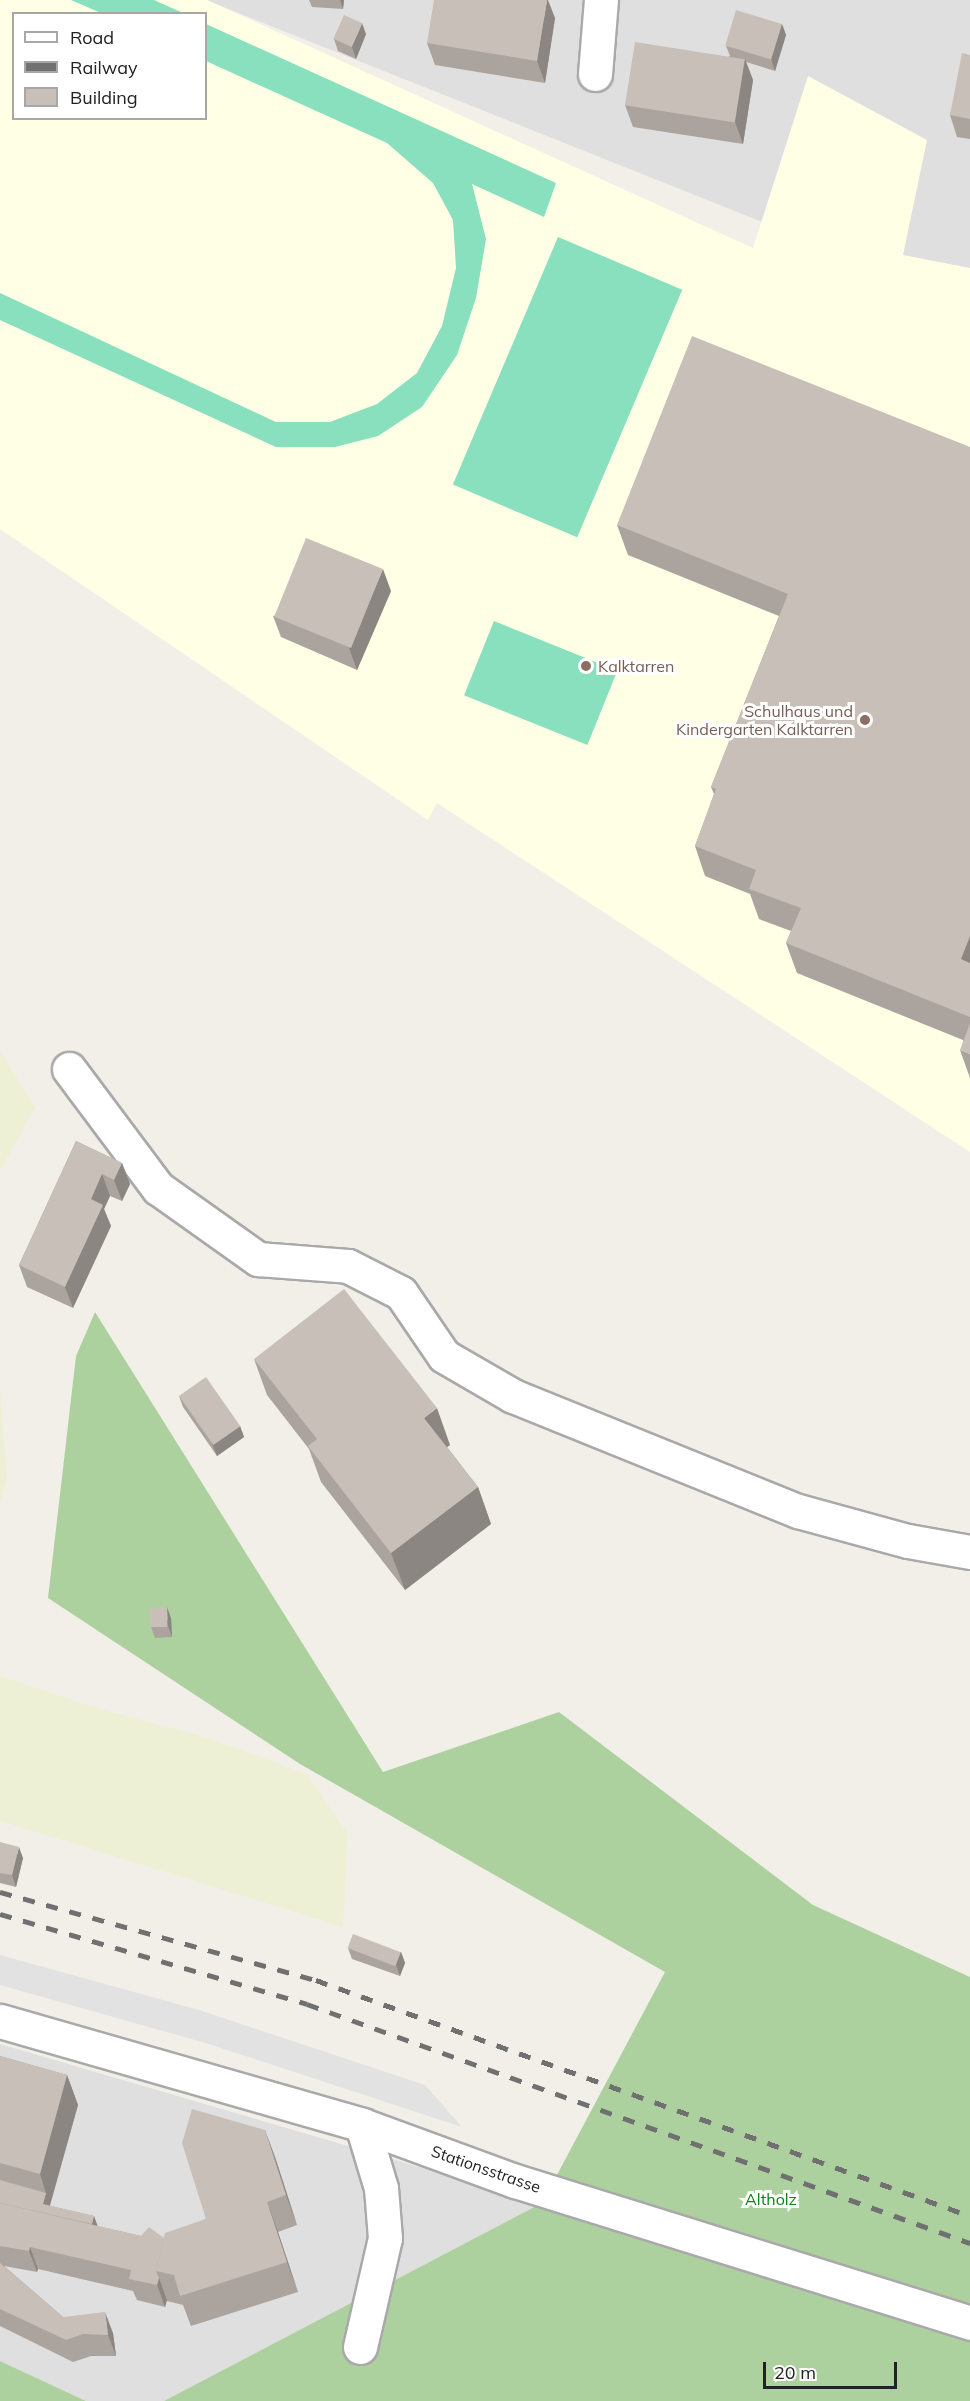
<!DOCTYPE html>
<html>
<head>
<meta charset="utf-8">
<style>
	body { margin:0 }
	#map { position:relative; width:970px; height:2401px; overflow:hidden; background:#f2efe9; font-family:Mulish,sans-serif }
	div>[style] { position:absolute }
	.residential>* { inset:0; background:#e0dfdf }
	.education>* { inset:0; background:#ffffe5 }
	.farmland>* { inset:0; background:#eef0d5 }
	.forest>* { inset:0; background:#add19e }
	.pitch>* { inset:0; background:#88e0be; transform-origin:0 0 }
	.parking>* { inset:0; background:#e2e2e2 }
	.roads { filter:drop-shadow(2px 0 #a9a9a9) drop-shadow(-2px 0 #a9a9a9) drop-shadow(0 2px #a9a9a9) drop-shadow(0 -2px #a9a9a9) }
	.minor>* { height:33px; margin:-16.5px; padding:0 16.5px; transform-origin:16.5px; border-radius:16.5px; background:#fff }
	.rail>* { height:4.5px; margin-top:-2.25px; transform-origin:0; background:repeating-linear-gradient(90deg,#707070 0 12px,transparent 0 24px) }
	.wall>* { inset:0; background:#aba49e }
	.shaded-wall>* { inset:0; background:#8b8681 }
	.building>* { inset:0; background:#c7bfb8; transform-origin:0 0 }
	.dots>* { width:16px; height:16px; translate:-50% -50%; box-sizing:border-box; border:3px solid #fff; border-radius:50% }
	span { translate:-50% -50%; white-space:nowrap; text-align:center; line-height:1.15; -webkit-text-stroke:6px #fff; paint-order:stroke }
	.education-label { font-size:16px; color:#785e54 }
	.left { translate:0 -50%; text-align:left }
	.right { translate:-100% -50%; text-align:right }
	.street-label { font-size:16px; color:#222 }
	.park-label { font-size:16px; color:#0c8416 }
	.legend { position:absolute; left:12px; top:12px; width:195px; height:108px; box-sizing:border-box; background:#fff; border:2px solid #a7a7a7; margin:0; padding:8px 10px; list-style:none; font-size:18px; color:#222 }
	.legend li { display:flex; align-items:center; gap:12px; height:30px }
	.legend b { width:30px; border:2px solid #a7a7a7 }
	.scale { position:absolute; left:763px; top:2362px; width:134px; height:27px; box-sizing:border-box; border:3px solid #222; border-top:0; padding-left:8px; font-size:18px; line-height:21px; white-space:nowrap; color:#222; -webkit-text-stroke:4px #fff; paint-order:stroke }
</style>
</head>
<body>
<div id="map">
	<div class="residential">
		<i style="clip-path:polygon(206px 0,970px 0,970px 305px)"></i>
		<i style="clip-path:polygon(0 2044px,542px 2203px,164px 2401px,86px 2401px,0 2361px)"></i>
	</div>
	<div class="education">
		<i style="clip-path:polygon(evenodd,0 0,207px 0,753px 248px,808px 76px,927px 140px,903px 255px,970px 268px,970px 1152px,437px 803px,428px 820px,0 529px,0 0,14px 14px,206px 14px,206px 118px,14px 118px,14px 14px)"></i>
	</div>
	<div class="farmland">
		<i style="clip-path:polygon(0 1051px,35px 1107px,0 1171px)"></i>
		<i style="clip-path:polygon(0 1389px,7px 1480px,0 1503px)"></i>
		<i style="clip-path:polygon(0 1676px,90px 1706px,209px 1738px,307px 1774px,348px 1834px,343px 1927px,0 1821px)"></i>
	</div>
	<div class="forest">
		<i style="clip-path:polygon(95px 1312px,383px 1772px,559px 1712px,813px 1905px,970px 1977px,970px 2401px,164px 2401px,542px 2203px,665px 1972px,300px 1764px,48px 1598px,76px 1356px)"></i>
		<i style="clip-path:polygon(0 2361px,86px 2401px,0 2401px)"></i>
	</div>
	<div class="pitch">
		<i style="clip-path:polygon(71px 0,154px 0,183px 13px,101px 13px)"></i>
		<i style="clip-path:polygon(206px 24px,556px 183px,544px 217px,472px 184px,486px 239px,476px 298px,457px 355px,422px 407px,378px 436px,335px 447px,276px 447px,0 320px,0 293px,276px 422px,330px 422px,377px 404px,417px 373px,442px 326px,456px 268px,453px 220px,433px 183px,387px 143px,206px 61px)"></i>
		<i style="left:558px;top:237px;width:135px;height:269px;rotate:23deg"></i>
		<i style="left:494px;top:621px;width:133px;height:80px;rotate:22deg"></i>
	</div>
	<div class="parking">
		<i style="clip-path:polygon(0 1955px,199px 2010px,425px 2085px,462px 2127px,209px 2044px,0 1985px)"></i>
	</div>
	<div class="roads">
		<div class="minor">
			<i style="left:595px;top:74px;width:74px;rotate:-85.4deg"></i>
			<i style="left:69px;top:1069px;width:149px;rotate:53.2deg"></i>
			<i style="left:158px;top:1188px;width:123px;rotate:35.4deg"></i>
			<i style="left:258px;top:1259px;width:90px;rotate:4.4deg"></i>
			<i style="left:348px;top:1266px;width:59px;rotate:27deg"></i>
			<i style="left:401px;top:1293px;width:76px;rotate:55.7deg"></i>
			<i style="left:444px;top:1356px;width:80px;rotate:30.1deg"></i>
			<i style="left:513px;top:1396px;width:307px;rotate:22deg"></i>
			<i style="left:798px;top:1511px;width:114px;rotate:15.3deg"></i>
			<i style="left:908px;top:1541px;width:63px;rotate:10.1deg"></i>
			<i style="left:0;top:2021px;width:377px;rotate:16deg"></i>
			<i style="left:362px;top:2125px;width:163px;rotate:20.1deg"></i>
			<i style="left:515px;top:2181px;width:477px;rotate:17.3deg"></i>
			<i style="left:360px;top:2347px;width:112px;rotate:-77.1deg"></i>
			<i style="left:385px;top:2238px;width:50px;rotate:-94.6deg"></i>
			<i style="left:381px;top:2188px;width:66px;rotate:-106.8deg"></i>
		</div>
	</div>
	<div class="rail">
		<i style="left:0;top:1892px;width:328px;rotate:15.6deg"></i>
		<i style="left:316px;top:1980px;width:695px;rotate:19.84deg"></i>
		<i style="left:0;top:1914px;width:320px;rotate:16.3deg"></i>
		<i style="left:307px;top:2004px;width:705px;rotate:19.82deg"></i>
	</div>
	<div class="wall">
		<i style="clip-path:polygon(309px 0,344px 0,343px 9px,312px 7px)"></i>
		<i style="clip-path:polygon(555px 18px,545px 83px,435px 65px,427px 43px)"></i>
		<i style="clip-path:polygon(782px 24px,786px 35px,775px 71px,746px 62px,753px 80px,743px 144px,633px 127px,625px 105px,730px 56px,726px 46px)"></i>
		<i style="clip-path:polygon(366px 34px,356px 59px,338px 51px,334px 39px)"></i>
		<i style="clip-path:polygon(970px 55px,970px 139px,957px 137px,950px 115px)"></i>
		<i style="clip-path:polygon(970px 447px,970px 1054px,963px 1040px,797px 973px,786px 943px,791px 931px,759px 919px,750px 894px,705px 876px,695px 846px,714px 794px,711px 787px,779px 616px,628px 555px,617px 525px)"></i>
		<i style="clip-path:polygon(391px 591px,357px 670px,281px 637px,273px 616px)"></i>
		<i style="clip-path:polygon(960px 1050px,970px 1054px,970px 1078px)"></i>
		<i style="clip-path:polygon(76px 1141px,122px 1163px,130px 1184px,122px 1201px,110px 1196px,104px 1209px,111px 1226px,73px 1308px,27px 1287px,19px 1265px)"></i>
		<i style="clip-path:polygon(254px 1359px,450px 1445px,447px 1447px,478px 1487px,491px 1524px,405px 1590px,321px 1482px,309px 1449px,267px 1395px)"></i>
		<i style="clip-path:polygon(179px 1396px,240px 1426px,244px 1437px,217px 1456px,183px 1407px)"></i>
		<i style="clip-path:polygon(171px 1618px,172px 1637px,155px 1638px,151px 1627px)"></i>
		<i style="clip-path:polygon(0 1842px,23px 1858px,16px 1887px,0 1883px)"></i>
		<i style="clip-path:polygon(348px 1948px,401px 1952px,405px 1963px,400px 1976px,352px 1959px)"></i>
		<i style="clip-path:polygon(0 2056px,67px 2075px,78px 2105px,50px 2206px,94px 2216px,97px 2226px,141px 2236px,164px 2238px,206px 2219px,265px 2130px,276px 2160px,297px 2225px,278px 2232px,298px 2292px,191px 2326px,183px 2305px,167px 2301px,167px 2300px,165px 2307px,137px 2300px,133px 2291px,38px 2269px,37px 2272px,4px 2266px,63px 2317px,113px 2333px,116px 2356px,91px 2356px,73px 2362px,0 2326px)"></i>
	</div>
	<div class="shaded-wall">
		<i style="clip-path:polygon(340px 0,344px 0,343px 9px)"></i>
		<i style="clip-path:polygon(547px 0,548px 0,555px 18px,545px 83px,537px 61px)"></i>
		<i style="clip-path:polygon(362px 23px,366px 34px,356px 59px,352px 47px)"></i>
		<i style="clip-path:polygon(782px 24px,786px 35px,775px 71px,771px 59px)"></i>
		<i style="clip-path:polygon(745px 59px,753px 80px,743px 144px,735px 122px)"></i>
		<i style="clip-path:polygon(383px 569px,391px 591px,357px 670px,349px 648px)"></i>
		<i style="clip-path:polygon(970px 936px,970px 984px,961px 959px)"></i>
		<i style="clip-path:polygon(122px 1163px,130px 1184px,122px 1201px,114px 1180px)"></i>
		<i style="clip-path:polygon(102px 1174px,110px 1196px,104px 1209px,111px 1226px,73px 1308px,65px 1287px,91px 1199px)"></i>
		<i style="clip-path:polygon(437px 1408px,450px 1445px,437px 1454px,424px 1418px)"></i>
		<i style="clip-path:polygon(240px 1426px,244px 1437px,217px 1456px,212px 1444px)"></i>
		<i style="clip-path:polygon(478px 1487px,491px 1524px,405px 1590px,391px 1553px)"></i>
		<i style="clip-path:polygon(167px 1607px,171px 1618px,172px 1637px,168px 1626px)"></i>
		<i style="clip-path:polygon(19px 1847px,23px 1858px,16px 1887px,12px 1875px)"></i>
		<i style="clip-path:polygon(401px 1952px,405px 1963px,400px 1976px,396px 1965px)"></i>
		<i style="clip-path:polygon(67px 2075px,78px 2105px,47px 2215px,43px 2204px,46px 2193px,40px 2174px)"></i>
		<i style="clip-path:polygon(265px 2130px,276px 2160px,297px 2225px,286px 2195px)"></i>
		<i style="clip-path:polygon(267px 2202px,278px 2232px,298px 2292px,287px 2262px)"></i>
		<i style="clip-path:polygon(94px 2216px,98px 2227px,89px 2233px)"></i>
		<i style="clip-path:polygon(30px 2247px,38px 2269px,37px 2272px,29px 2251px)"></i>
		<i style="clip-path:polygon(159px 2278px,167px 2300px,165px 2307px,157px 2285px)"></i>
		<i style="clip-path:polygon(105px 2312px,113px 2333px,116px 2356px,108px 2335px)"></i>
	</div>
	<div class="building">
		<i style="clip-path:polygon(434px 0,547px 0,537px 61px,427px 43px)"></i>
		<i style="left:736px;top:10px;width:48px;height:37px;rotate:17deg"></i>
		<i style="left:344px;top:15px;width:20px;height:26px;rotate:24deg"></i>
		<i style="left:635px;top:42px;width:111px;height:64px;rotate:9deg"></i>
		<i style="clip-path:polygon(962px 53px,970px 55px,970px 119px,950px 115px)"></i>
		<i style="clip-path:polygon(692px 336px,970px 447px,970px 936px,961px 959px,970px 963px,970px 1017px,786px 943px,801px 908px,749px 889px,756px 870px,695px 846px,716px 789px,711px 787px,788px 594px,617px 525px)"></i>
		<i style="left:306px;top:538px;width:83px;height:85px;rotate:22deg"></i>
		<i style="clip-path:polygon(970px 1023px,970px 1054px,960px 1050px)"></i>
		<i style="clip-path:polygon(76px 1141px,122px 1163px,114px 1180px,102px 1174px,91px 1199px,103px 1205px,65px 1287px,19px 1265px)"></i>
		<i style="clip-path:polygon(344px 1289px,437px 1408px,424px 1418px,478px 1487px,391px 1553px,308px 1446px,317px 1439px,254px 1359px)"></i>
		<i style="left:206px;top:1377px;width:60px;height:33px;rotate:55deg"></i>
		<i style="left:150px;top:1607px;width:17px;height:20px"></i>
		<i style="clip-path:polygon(0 1842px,19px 1847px,12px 1875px,0 1873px)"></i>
		<i style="left:353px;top:1934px;width:51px;height:15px;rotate:21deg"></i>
		<i style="clip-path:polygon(0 2056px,67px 2075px,40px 2174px,0 2163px)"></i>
		<i style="clip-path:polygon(192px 2109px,265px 2130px,286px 2195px,267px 2202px,287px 2262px,180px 2296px,174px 2275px,156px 2271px,165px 2233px,206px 2219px,182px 2143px)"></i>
		<i style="clip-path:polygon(0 2180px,46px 2193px,43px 2204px,94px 2216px,92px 2224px,0 2203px)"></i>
		<i style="clip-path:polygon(0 2203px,141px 2236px,149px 2227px,164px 2238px,156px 2271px,159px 2278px,157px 2285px,129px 2279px,131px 2270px,30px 2247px,29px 2251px,0 2246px)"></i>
		<i style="clip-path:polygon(0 2263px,63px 2317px,105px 2312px,108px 2335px,83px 2334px,66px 2340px,0 2309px)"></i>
	</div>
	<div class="dots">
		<i style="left:586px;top:666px;background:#8d6e63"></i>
		<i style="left:865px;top:720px;background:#8d6e63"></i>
	</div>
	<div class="education-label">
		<span class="left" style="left:598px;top:666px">Kalktarren</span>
		<span class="right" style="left:853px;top:720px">Schulhaus und<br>Kindergarten Kalktarren</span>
	</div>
	<div class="street-label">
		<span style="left:486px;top:2169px;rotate:19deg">Stationsstrasse</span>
	</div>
	<div class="park-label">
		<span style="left:771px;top:2199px">Altholz</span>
	</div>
	<ul class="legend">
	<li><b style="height:8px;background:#fff"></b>Road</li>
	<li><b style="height:8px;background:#707070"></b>Railway</li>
	<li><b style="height:16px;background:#c7bfb8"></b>Building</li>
	</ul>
	<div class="scale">20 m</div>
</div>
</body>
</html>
